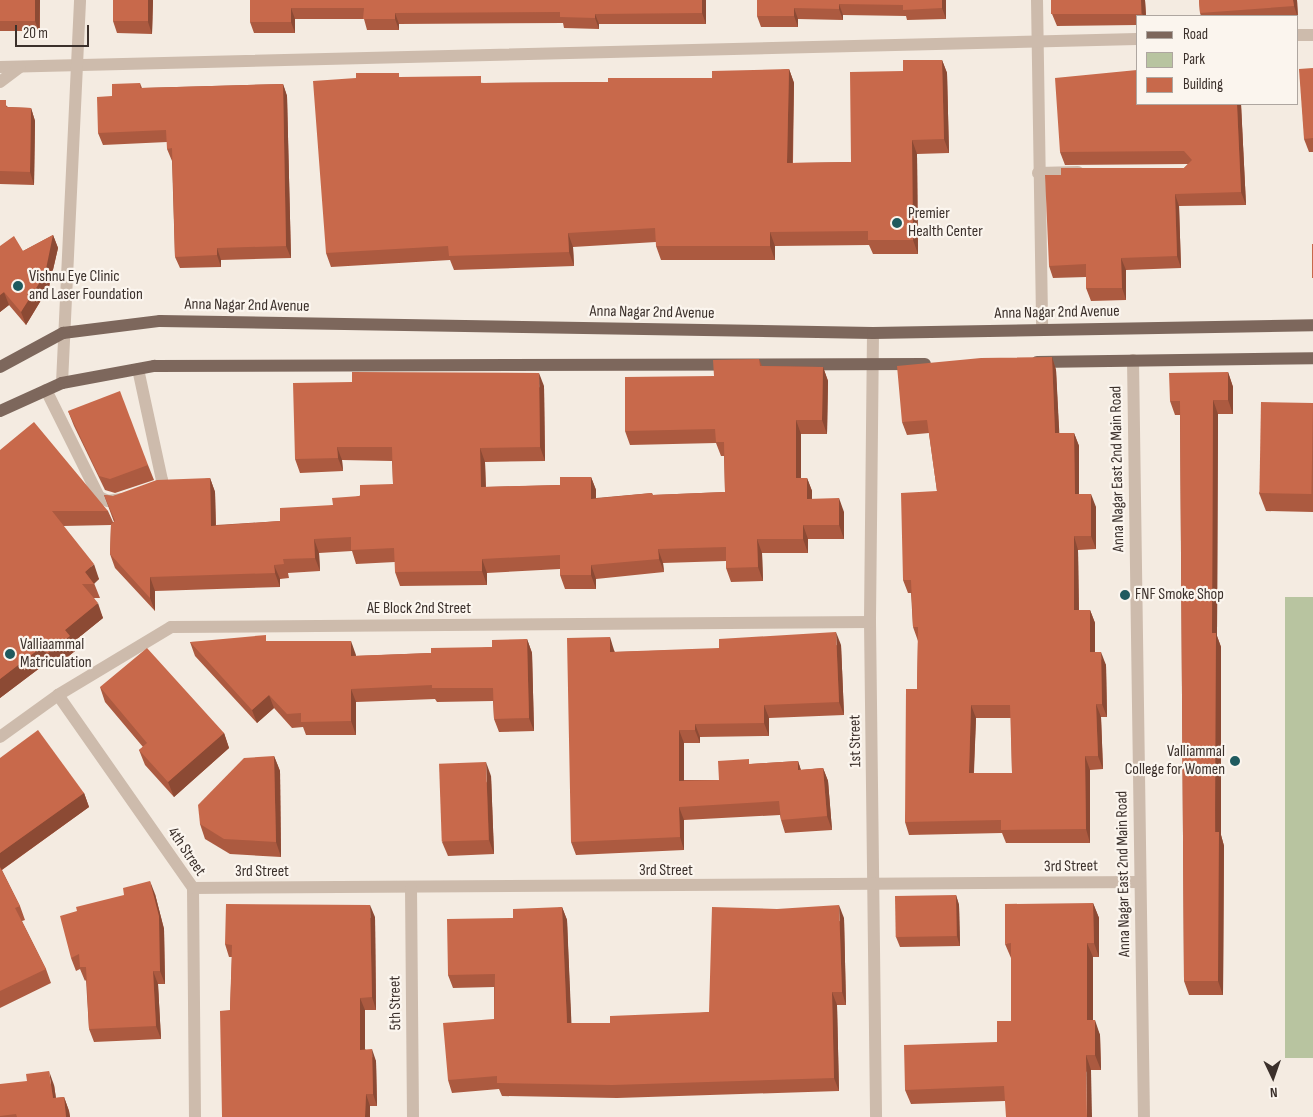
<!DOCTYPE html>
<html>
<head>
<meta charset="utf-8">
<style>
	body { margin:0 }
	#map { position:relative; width:1313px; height:1117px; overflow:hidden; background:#f4ebe1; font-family:"Sofia Sans Condensed",sans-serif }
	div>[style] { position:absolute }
	.green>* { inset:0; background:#b8c4a0; transform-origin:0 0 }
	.minor>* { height:12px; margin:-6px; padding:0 6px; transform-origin:6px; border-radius:6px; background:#cdbbac }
	.major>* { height:12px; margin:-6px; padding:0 6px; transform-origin:6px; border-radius:6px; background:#7d675c }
	.wall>* { inset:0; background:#ac5a40; transform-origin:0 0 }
	.shaded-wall>* { inset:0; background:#8c4a34 }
	.building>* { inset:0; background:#c8694b; transform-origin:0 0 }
	.dots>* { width:14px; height:14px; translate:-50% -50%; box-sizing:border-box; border:2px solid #fbf5ee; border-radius:50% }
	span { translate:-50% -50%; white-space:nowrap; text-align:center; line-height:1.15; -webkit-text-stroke:4.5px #fbf5ee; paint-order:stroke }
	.poi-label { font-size:16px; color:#3b302b }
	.left { translate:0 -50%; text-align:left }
	.right { translate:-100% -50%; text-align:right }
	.street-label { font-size:16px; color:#3b302b }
	.legend { position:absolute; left:1136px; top:15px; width:162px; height:90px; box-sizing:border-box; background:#fbf5ee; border:1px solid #aea6a0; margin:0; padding:6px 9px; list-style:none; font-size:15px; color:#3b302b }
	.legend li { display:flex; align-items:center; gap:10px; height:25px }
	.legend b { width:25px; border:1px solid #aea6a0 }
	.north { position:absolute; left:1248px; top:1052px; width:50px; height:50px; -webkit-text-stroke:4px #fbf5ee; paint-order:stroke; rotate:177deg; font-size:14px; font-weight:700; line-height:20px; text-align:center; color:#3b302b }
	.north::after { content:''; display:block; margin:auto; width:18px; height:22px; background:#3b302b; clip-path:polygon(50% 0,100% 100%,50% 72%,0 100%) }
	.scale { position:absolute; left:15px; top:25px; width:74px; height:22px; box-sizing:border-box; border:2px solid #3b302b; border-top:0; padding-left:6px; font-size:15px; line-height:18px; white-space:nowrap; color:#3b302b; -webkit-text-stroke:4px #fbf5ee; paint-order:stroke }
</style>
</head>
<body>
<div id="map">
	<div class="green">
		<i style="left:1285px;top:597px;width:28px;height:461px"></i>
	</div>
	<div class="minor">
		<i style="left:1037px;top:0;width:330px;rotate:89.1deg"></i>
		<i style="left:1297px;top:35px;width:16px"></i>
		<i style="left:0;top:67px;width:1137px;rotate:-1.41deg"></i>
		<i style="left:0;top:82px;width:25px;rotate:-37deg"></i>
		<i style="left:1038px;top:173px;width:40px;rotate:-1.4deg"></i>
		<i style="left:873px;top:333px;width:289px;rotate:90.6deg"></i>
		<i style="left:870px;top:622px;width:495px;rotate:89.3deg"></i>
		<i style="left:1133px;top:360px;width:757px;rotate:89.17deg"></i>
		<i style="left:138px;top:369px;width:114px;rotate:77.8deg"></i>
		<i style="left:162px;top:480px;width:6px;rotate:108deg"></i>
		<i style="left:160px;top:486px;width:9px;rotate:162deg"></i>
		<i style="left:62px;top:383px;width:383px;rotate:-87.3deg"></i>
		<i style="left:46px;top:390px;width:119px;rotate:63.6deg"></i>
		<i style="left:99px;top:497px;width:10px;rotate:24deg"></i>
		<i style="left:108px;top:501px;width:14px;rotate:-8deg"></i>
		<i style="left:58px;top:695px;width:236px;rotate:55deg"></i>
		<i style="left:193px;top:888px;width:229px;rotate:89.5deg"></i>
		<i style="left:0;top:737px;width:72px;rotate:-35.9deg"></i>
		<i style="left:58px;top:695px;width:132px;rotate:-31deg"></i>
		<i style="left:171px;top:627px;width:699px;rotate:-0.41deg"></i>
		<i style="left:193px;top:888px;width:947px;rotate:-0.36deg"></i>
		<i style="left:411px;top:888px;width:229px;rotate:89.5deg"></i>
	</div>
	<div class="major">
		<i style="left:1037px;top:362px;width:276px;rotate:-0.8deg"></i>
		<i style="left:0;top:367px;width:72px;rotate:-28.4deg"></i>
		<i style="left:63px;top:333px;width:98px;rotate:-7.1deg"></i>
		<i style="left:160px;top:321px;width:713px;rotate:0.96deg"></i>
		<i style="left:873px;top:333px;width:440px;rotate:-1deg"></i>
		<i style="left:0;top:411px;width:68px;rotate:-24.3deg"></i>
		<i style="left:62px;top:383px;width:94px;rotate:-10.5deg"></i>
		<i style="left:154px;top:366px;width:771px;rotate:-0.15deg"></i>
	</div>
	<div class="wall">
		<i style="left:0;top:0;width:40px;height:31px"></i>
		<i style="clip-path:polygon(113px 0,153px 0,152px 34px,117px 33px,113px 21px)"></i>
		<i style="clip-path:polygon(250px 0,706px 0,706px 24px,599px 24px,599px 29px,564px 28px,563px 23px,399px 24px,399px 30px,367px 30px,364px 19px,295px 19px,295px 33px,254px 33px,250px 22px)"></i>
		<i style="clip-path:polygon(757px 0,946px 0,946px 19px,907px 20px,906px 16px,843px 15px,843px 20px,798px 19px,798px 27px,761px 27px,757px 16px)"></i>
		<i style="clip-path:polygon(1051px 0,1145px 0,1146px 16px,1137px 16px,1137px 25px,1057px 26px,1052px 14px)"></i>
		<i style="clip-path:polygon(1199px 0,1297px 0,1298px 18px,1297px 18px,1297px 16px,1201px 16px,1200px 13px)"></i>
		<i style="clip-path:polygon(942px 60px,947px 73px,949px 153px,917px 154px,918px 254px,873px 254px,869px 245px,775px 246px,775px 260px,661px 260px,656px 246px,656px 242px,573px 247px,574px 266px,454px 270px,450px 260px,331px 267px,326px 253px,400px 77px,484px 83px,608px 82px,712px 78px,789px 69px,794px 83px,793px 163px,851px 162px,903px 71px)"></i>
		<i style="clip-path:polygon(1313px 68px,1313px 152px,1309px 152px,1304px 139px)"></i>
		<i style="clip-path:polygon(140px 83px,142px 88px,283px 84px,287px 96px,291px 258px,221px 260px,221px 267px,180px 268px,175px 257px,172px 161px,167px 149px,167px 142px,103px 145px,98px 133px,112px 96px)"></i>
		<i style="clip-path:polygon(0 100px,8px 107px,31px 108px,35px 121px,34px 185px,0 184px)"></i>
		<i style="clip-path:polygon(1137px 104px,1241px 104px,1246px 205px,1179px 206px,1181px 268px,1126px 270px,1126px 300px,1091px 301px,1086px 288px,1086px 277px,1053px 278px,1049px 266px,1184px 168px,1188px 164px,1065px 165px,1060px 152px)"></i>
		<i style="clip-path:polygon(53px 235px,58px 248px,49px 287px,26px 325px,9px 305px,0 312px,0 246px,23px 251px)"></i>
		<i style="clip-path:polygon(evenodd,1052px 357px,1056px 370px,1059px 433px,1074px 433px,1079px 446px,1079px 494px,1096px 507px,1096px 549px,1078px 550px,1079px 610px,1090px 610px,1095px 623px,1095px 652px,1106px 665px,1107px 717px,1101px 717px,1103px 769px,1090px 770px,1090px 843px,1006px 843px,1002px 833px,909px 835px,905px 822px,917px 689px,918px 641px,913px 627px,911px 593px,908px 593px,903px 580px,937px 491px,929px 433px,907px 435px,902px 422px,1052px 357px,976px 718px,1011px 718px,1012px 773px,974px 773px,976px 718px)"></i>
		<i style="clip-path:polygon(759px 359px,762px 366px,823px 367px,828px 381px,827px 434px,801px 434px,801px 478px,807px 478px,812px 491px,812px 499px,844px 512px,844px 539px,808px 539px,808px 553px,762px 553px,763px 581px,731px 582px,726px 568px,726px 561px,663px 563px,664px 572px,596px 579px,596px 589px,565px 589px,560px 575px,560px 569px,487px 573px,487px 585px,400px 586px,395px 572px,395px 562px,356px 564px,352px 551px,319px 553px,320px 571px,288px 573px,289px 578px,280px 579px,280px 587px,155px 591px,155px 611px,115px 568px,110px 554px,111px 525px,63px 526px,99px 579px,94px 583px,100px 598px,94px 598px,103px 618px,72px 643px,75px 651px,54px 668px,49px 661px,0 698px,0 450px,108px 511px,113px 522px,114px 522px,104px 495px,113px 496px,210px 478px,215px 492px,216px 525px,280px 521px,333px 505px,393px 484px,392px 461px,342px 460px,343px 471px,300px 473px,295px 459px,544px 386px,545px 461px,485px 462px,486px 487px,560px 485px,591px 477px,596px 490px,596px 498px,652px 493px,653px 495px,725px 492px,724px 456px,721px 456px,716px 443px,630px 445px,625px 431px,714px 376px)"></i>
		<i style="clip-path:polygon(1228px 372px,1233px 387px,1233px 414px,1218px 414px,1217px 636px,1221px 647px,1221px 835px,1224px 846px,1223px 995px,1189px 995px,1184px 981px,1180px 415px,1175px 415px,1170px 401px)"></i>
		<i style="clip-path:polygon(1313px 403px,1313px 512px,1266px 511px,1259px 493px)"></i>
		<i style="clip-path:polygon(68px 411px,148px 465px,154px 480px,115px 493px,105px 490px,74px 426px)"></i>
		<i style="clip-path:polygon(527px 639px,532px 653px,534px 731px,499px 732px,494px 719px,493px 701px,437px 702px,435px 699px,356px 702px,356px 735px,306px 735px,303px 727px,292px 728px,274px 708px,257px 723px,195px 656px,190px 642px,268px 641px,356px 655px,356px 656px,431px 653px,492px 647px)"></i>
		<i style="clip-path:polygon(841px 645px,844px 715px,769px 718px,769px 736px,700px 737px,700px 743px,684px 743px,684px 780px,719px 780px,751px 764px,798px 761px,801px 770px,823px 768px,828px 781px,832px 830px,785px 833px,781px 820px,780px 815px,684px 820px,684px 850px,576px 855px,571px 842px,614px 650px,615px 652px)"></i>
		<i style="clip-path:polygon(100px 687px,224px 733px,229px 748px,174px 797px,145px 765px,139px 750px,143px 747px,105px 702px)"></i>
		<i style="clip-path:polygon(274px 756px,280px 771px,281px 857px,230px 854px,205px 839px,200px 824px)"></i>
		<i style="clip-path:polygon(0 758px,84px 793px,89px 807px,2px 870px,20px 906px,25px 920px,22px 921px,46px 969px,51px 983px,0 1008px)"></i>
		<i style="clip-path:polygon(491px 776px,494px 854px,448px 856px,442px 842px)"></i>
		<i style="clip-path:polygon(155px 894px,164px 929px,165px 984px,158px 984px,161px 1039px,94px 1042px,89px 1029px,86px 980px,85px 981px,80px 969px,76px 971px,71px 958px,77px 911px)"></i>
		<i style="clip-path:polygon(956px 895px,959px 905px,960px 946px,900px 947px,896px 937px)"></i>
		<i style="clip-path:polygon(1093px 903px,1099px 918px,1099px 957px,1093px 957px,1093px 1020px,1100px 1035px,1101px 1070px,1091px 1070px,1005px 1101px,911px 1104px,905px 1090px,997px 1042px,1011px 1021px,1011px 958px,1005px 944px)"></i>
		<i style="clip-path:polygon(562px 907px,567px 920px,571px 1023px,610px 1023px,709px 1012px,844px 918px,846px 1005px,837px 1005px,839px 1091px,617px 1098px,502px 1096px,499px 1089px,452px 1093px,448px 1080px,494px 1019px,494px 987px,453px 988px,448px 975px,513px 918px)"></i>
		<i style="clip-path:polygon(375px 917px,376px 1010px,365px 1010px,365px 1049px,376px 1061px,377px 1106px,370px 1106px,370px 1117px,222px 1117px,230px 1010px,232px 957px,229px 957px,225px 944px)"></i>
		<i style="clip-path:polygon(0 1084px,54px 1085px,56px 1098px,64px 1097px,69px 1111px,70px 1117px,0 1117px)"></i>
	</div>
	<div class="shaded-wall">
		<i style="clip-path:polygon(35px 0,40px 0,39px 32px,35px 21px)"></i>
		<i style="clip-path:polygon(148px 0,153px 0,152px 34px,148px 22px)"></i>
		<i style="clip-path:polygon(702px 0,706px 0,706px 24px,702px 13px)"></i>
		<i style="clip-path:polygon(942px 0,946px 0,946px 19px,942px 8px)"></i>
		<i style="clip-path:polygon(1141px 0,1145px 0,1146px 16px,1143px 16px,1142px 13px)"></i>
		<i style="clip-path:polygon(1293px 0,1297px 0,1298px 18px,1294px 6px)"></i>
		<i style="clip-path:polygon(839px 4px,843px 15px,843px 20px,839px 9px)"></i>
		<i style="clip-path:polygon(291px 8px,295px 19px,295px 33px,291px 22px)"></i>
		<i style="clip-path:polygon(794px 8px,798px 19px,798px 27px,794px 16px)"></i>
		<i style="clip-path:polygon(395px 13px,399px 24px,399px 30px,395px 19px)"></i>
		<i style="clip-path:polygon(595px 14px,599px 24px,599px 29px,595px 18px)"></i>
		<i style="clip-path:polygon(942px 60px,947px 73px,949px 153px,944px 139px)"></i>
		<i style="clip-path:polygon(789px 69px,794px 83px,792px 177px,787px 163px)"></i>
		<i style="clip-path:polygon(283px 84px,287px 96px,291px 258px,286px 246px)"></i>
		<i style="clip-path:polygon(1237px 104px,1241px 104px,1246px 205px,1241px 192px)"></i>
		<i style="clip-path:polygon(31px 108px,35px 121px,34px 185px,30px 172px)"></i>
		<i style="clip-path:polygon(912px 140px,917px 154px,918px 254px,913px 240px)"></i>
		<i style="clip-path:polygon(1175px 194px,1179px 206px,1181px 268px,1177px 256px)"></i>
		<i style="clip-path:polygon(770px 232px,775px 246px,775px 260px,770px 246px)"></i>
		<i style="clip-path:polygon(568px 233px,573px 247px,574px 266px,569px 252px)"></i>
		<i style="clip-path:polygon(53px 235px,58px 248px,49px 287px,26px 325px,21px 312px)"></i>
		<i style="clip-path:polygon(217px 248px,221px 260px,221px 267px,217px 255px)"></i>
		<i style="clip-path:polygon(1121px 258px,1126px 270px,1126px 300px,1122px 288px)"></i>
		<i style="clip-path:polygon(4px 292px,9px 305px,0 312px,0 295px)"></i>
		<i style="clip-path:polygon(1052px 357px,1056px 370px,1060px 446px,1055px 433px)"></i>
		<i style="clip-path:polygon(823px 367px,828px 381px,827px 434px,822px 420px)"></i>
		<i style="clip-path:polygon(1228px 372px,1233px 387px,1233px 414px,1228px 400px)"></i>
		<i style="clip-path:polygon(539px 373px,544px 386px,545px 461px,540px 447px)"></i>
		<i style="clip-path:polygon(1213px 400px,1218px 414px,1217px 636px,1221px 647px,1221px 835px,1224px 846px,1223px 995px,1218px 981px,1212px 633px)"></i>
		<i style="clip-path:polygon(796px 420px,801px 434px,801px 492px,796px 478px)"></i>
		<i style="clip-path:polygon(1074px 433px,1079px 446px,1079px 507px,1075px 494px)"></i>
		<i style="clip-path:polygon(337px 447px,342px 460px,343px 471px,338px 458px)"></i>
		<i style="clip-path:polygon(480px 448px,485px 462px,486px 501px,481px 487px)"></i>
		<i style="clip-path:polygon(591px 477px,596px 490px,596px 512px,591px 499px)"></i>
		<i style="clip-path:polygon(210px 478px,215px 492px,216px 540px,211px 526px)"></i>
		<i style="clip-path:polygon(807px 478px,812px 491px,812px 512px,807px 499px)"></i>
		<i style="clip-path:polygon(1091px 494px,1096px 507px,1096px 549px,1091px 536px)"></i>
		<i style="clip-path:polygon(839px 498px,844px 512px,844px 539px,839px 525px)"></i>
		<i style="clip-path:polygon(803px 525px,808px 539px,808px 553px,803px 539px)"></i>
		<i style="clip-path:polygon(1074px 536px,1078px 550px,1079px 623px,1074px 610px)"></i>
		<i style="clip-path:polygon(314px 539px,319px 553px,320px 571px,315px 558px)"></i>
		<i style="clip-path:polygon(757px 539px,762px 553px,763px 581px,758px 567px)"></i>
		<i style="clip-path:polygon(658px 549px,663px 563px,664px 572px,659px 559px)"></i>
		<i style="clip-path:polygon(482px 559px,487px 573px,487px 585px,482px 571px)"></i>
		<i style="clip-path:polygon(94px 564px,99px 579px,94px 584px,85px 572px)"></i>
		<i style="clip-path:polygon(274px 565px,280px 579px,280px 587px,275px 573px)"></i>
		<i style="clip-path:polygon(591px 565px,596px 579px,596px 589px,591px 575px)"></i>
		<i style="clip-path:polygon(150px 577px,155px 591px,155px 611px,150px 598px)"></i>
		<i style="clip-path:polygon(98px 603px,103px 618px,72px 643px,75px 651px,54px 668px,48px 653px,65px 630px)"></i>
		<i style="clip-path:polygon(1090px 610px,1095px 623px,1095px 666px,1090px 652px)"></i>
		<i style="clip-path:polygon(836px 632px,841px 645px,844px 715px,839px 702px)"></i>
		<i style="clip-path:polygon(610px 637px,614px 650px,615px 665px,610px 652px)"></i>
		<i style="clip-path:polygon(527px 639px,532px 653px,534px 731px,529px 718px)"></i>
		<i style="clip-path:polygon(351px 641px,356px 655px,356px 670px,351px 656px)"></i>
		<i style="clip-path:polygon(43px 646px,49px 661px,0 698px,0 679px)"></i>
		<i style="clip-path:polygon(1101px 652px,1106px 665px,1107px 717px,1102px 704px)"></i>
		<i style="clip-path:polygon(351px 689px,356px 702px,356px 735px,351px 721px)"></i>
		<i style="clip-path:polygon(269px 695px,274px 708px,257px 723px,252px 710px)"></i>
		<i style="clip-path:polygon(1096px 704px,1101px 717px,1103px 769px,1098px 756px)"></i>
		<i style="clip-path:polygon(764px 705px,769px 718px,769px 736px,764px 723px)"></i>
		<i style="clip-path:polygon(971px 705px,976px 718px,973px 787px,969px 773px)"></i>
		<i style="clip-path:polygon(695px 724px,700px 737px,700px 743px,695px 730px)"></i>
		<i style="clip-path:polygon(679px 730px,684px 743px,684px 794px,679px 781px)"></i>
		<i style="clip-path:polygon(224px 733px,229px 748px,174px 797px,168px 782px)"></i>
		<i style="clip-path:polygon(274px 756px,280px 771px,281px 857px,276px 842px)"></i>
		<i style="clip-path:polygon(1085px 756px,1090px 770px,1090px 843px,1086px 829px)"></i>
		<i style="clip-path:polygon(798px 761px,802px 774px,798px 770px)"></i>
		<i style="clip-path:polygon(486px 762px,491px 776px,494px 854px,489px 840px)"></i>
		<i style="clip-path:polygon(823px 768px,828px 781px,832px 830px,827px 816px)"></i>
		<i style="clip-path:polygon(84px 793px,89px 807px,0 871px,0 853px)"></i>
		<i style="clip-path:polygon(679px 807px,684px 820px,684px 850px,680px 837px)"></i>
		<i style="clip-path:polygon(150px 881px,155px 894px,164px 929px,165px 984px,160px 971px)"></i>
		<i style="clip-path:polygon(956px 895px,959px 905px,960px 946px,957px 936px)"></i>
		<i style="clip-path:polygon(1093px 903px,1099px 918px,1099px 957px,1094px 943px)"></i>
		<i style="clip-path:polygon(370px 905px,375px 917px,376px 1010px,372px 997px)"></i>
		<i style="clip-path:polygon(839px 905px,844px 918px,846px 1005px,842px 992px)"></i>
		<i style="clip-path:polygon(562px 907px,567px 920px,572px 1036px,567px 1023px)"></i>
		<i style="clip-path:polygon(1087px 943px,1093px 957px,1093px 1035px,1087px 1020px)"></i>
		<i style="clip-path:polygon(153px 971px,158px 984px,161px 1039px,156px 1026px)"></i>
		<i style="clip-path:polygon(832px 992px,837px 1005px,839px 1091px,834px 1078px)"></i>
		<i style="clip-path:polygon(360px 998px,365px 1010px,365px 1062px,360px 1050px)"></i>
		<i style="clip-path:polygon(1095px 1020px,1100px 1035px,1101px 1070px,1095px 1055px)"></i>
		<i style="clip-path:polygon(372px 1049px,376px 1061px,377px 1106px,373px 1094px)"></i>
		<i style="clip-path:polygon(1086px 1055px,1091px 1070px,1092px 1117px,1087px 1117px)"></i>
		<i style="clip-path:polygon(49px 1071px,54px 1085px,58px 1113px,53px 1098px)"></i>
		<i style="clip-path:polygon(366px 1094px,370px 1106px,370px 1117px,365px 1117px)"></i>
		<i style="clip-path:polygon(64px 1097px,69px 1111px,70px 1117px,66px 1117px)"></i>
	</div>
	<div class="building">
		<i style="left:0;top:0;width:35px;height:21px"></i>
		<i style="left:113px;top:0;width:35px;height:21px"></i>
		<i style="clip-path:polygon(250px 0,702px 0,702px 13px,595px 14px,595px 18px,560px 17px,560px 12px,395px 13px,395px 19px,363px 19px,364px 8px,291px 8px,291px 22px,250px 22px)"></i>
		<i style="clip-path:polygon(757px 0,942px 0,942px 8px,903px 10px,903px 5px,839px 4px,839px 9px,794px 8px,794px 16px,757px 16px)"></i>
		<i style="left:1051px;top:0;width:90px;height:14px"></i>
		<i style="clip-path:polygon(1199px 0,1293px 0,1294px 6px,1200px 13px)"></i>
		<i style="clip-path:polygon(903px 60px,942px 60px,944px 139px,912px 140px,913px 240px,868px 240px,868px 231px,770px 232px,770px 246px,656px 246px,655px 228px,568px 233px,569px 252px,449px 256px,448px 246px,326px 253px,313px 81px,356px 78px,356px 73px,399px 73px,399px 77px,481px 76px,481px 83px,608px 82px,608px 78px,712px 78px,712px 71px,789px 69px,787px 163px,851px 162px,850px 72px,903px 71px)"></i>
		<i style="clip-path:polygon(1313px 68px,1313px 138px,1304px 139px,1299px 69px)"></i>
		<i style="clip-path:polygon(1137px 70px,1137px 104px,1237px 104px,1241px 192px,1175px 194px,1177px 256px,1121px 258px,1122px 288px,1086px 288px,1086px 264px,1049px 266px,1045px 175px,1061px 175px,1061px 168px,1184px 168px,1192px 160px,1184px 151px,1060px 152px,1055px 78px)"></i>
		<i style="clip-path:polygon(140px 83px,140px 88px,283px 84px,286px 246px,217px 248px,217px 255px,175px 257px,172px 148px,167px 149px,166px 130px,98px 133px,97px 97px,112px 96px,112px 84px)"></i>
		<i style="clip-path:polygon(0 100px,6px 100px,6px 107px,31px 108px,30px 172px,0 171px)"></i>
		<i style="clip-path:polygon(53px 235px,45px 274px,21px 312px,4px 292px,0 295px,0 246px,14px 236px,23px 251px)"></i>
		<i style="left:1312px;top:244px;width:1px;height:34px"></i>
		<i style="clip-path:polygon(evenodd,1052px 357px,1055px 433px,1074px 433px,1075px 494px,1091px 494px,1091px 536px,1074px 536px,1074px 610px,1090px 610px,1090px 652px,1101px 652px,1102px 704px,1096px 704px,1098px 756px,1085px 756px,1086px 829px,1001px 830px,1001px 820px,905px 822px,906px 689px,917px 689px,918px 627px,913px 627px,911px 580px,903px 580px,901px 493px,937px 491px,927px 420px,902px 422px,897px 366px,981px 358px,1052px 357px,971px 705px,1010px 705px,1012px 773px,969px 773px,971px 705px)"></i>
		<i style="clip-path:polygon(759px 359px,760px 366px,823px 367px,822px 420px,796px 420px,796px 478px,807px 478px,807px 499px,839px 498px,839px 525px,803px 525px,803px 539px,757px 539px,758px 567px,726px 568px,726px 547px,658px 549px,659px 559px,591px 565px,591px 575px,560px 575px,560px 555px,482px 559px,482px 571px,395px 572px,394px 548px,351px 550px,351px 537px,314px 539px,315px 558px,283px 559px,284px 564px,274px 565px,275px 573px,150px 577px,150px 598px,110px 554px,111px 524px,115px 521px,104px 495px,113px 496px,157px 480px,210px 478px,211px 526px,280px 521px,280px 508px,333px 505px,332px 498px,360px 496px,360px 485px,393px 484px,392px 447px,337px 447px,338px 458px,295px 459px,293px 383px,352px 382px,352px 372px,539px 373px,540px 447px,480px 448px,481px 487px,560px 485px,560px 477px,591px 477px,591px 499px,652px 493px,652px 495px,725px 492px,724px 442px,716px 442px,715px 429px,625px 431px,625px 377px,714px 376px,713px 360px)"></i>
		<i style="clip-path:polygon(1228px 372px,1228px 400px,1213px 400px,1212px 633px,1216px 633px,1215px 832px,1219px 832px,1218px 981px,1184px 981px,1180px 401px,1170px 401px,1169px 373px)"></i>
		<i style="clip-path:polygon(120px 391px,148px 465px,110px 479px,99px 476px,68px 411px)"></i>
		<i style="left:1261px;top:402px;width:52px;height:91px;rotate:1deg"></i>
		<i style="clip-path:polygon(34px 422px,108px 511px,52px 511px,94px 564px,85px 572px,94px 584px,82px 584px,98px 603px,65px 630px,70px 636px,48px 653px,43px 646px,0 679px,0 450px)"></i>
		<i style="clip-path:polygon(836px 632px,839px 702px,764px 705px,764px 723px,695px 724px,695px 730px,679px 730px,679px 781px,719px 780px,718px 761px,749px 759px,749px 764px,798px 761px,798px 770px,823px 768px,827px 816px,781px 820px,779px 801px,679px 807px,680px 837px,571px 842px,567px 638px,610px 637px,610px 652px,719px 648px,719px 639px)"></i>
		<i style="clip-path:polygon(266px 635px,266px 641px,351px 641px,351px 656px,431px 653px,431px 648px,492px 647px,492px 640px,527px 639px,529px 718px,494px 719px,493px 688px,432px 688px,432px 685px,351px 689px,351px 721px,301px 722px,301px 713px,287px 714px,269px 695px,252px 710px,190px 642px)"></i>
		<i style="clip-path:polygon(147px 648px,224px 733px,168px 782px,139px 750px,147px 743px,100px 687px)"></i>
		<i style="clip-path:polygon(38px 730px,84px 793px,0 853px,0 758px)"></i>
		<i style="clip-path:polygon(274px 756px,276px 842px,224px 839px,200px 824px,198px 805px,244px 758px)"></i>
		<i style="left:486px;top:762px;width:78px;height:47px;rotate:88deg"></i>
		<i style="clip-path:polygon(0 867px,20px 906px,15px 908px,46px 969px,0 991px)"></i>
		<i style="clip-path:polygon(150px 881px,159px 916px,160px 971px,153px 971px,156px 1026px,89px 1029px,86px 967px,80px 967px,79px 954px,71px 958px,60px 916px,77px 911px,76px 907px,124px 895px,123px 888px)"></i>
		<i style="left:956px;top:895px;width:41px;height:61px;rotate:89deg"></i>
		<i style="clip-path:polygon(1093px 903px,1094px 943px,1087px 943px,1087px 1020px,1095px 1020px,1095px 1055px,1086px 1055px,1087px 1117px,1006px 1117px,1004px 1086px,905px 1090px,904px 1045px,997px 1042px,997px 1021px,1011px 1021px,1011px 943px,1005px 944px,1005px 904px)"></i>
		<i style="clip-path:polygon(226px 904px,370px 905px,372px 997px,360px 998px,360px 1050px,372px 1049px,373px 1094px,366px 1094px,365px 1117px,222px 1117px,220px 1011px,230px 1010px,232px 945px,225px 944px)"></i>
		<i style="clip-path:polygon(839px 905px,842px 992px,832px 992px,834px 1078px,612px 1085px,497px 1083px,497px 1076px,448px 1080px,443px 1023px,494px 1019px,495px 974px,448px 975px,447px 919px,513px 918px,513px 909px,562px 907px,567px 1023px,610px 1023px,610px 1016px,709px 1012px,712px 907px,777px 909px)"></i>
		<i style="clip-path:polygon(49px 1071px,53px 1098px,64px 1097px,66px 1117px,17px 1117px,16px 1114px,0 1116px,0 1084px,27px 1081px,26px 1074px)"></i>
	</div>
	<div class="dots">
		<i style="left:897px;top:223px;background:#1f5a5e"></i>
		<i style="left:18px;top:286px;background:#1f5a5e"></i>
		<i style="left:1125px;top:595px;background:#1f5a5e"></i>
		<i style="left:10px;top:654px;background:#1f5a5e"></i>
		<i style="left:1235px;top:761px;background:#1f5a5e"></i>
	</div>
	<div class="poi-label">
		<span class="left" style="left:908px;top:223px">Premier<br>Health Center</span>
		<span class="left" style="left:29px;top:286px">Vishnu Eye Clinic<br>and Laser Foundation</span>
		<span class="left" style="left:1135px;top:595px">FNF Smoke Shop</span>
		<span class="left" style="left:20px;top:654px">Valliaammal<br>Matriculation</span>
		<span class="right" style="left:1225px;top:761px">Valliammal<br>College for Women</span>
	</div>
	<div class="street-label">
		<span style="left:247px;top:306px;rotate:1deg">Anna Nagar 2nd Avenue</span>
		<span style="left:652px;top:313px;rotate:1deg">Anna Nagar 2nd Avenue</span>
		<span style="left:1057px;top:313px;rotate:-1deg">Anna Nagar 2nd Avenue</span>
		<span style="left:1118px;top:469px;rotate:-91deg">Anna Nagar East 2nd Main Road</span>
		<span style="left:419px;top:609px">AE Block 2nd Street</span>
		<span style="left:856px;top:741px;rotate:-91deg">1st Street</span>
		<span style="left:186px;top:852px;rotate:56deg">4th Street</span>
		<span style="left:1071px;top:867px;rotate:-1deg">3rd Street</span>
		<span style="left:666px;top:871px">3rd Street</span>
		<span style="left:262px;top:872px">3rd Street</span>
		<span style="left:1124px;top:874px;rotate:-91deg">Anna Nagar East 2nd Main Road</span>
		<span style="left:396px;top:1003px;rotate:-91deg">5th Street</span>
	</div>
	<ul class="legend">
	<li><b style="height:6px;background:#7d675c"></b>Road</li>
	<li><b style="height:14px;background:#b8c4a0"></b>Park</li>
	<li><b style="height:14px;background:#c8694b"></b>Building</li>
	</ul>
	<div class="north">N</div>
	<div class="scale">20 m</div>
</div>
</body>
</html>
